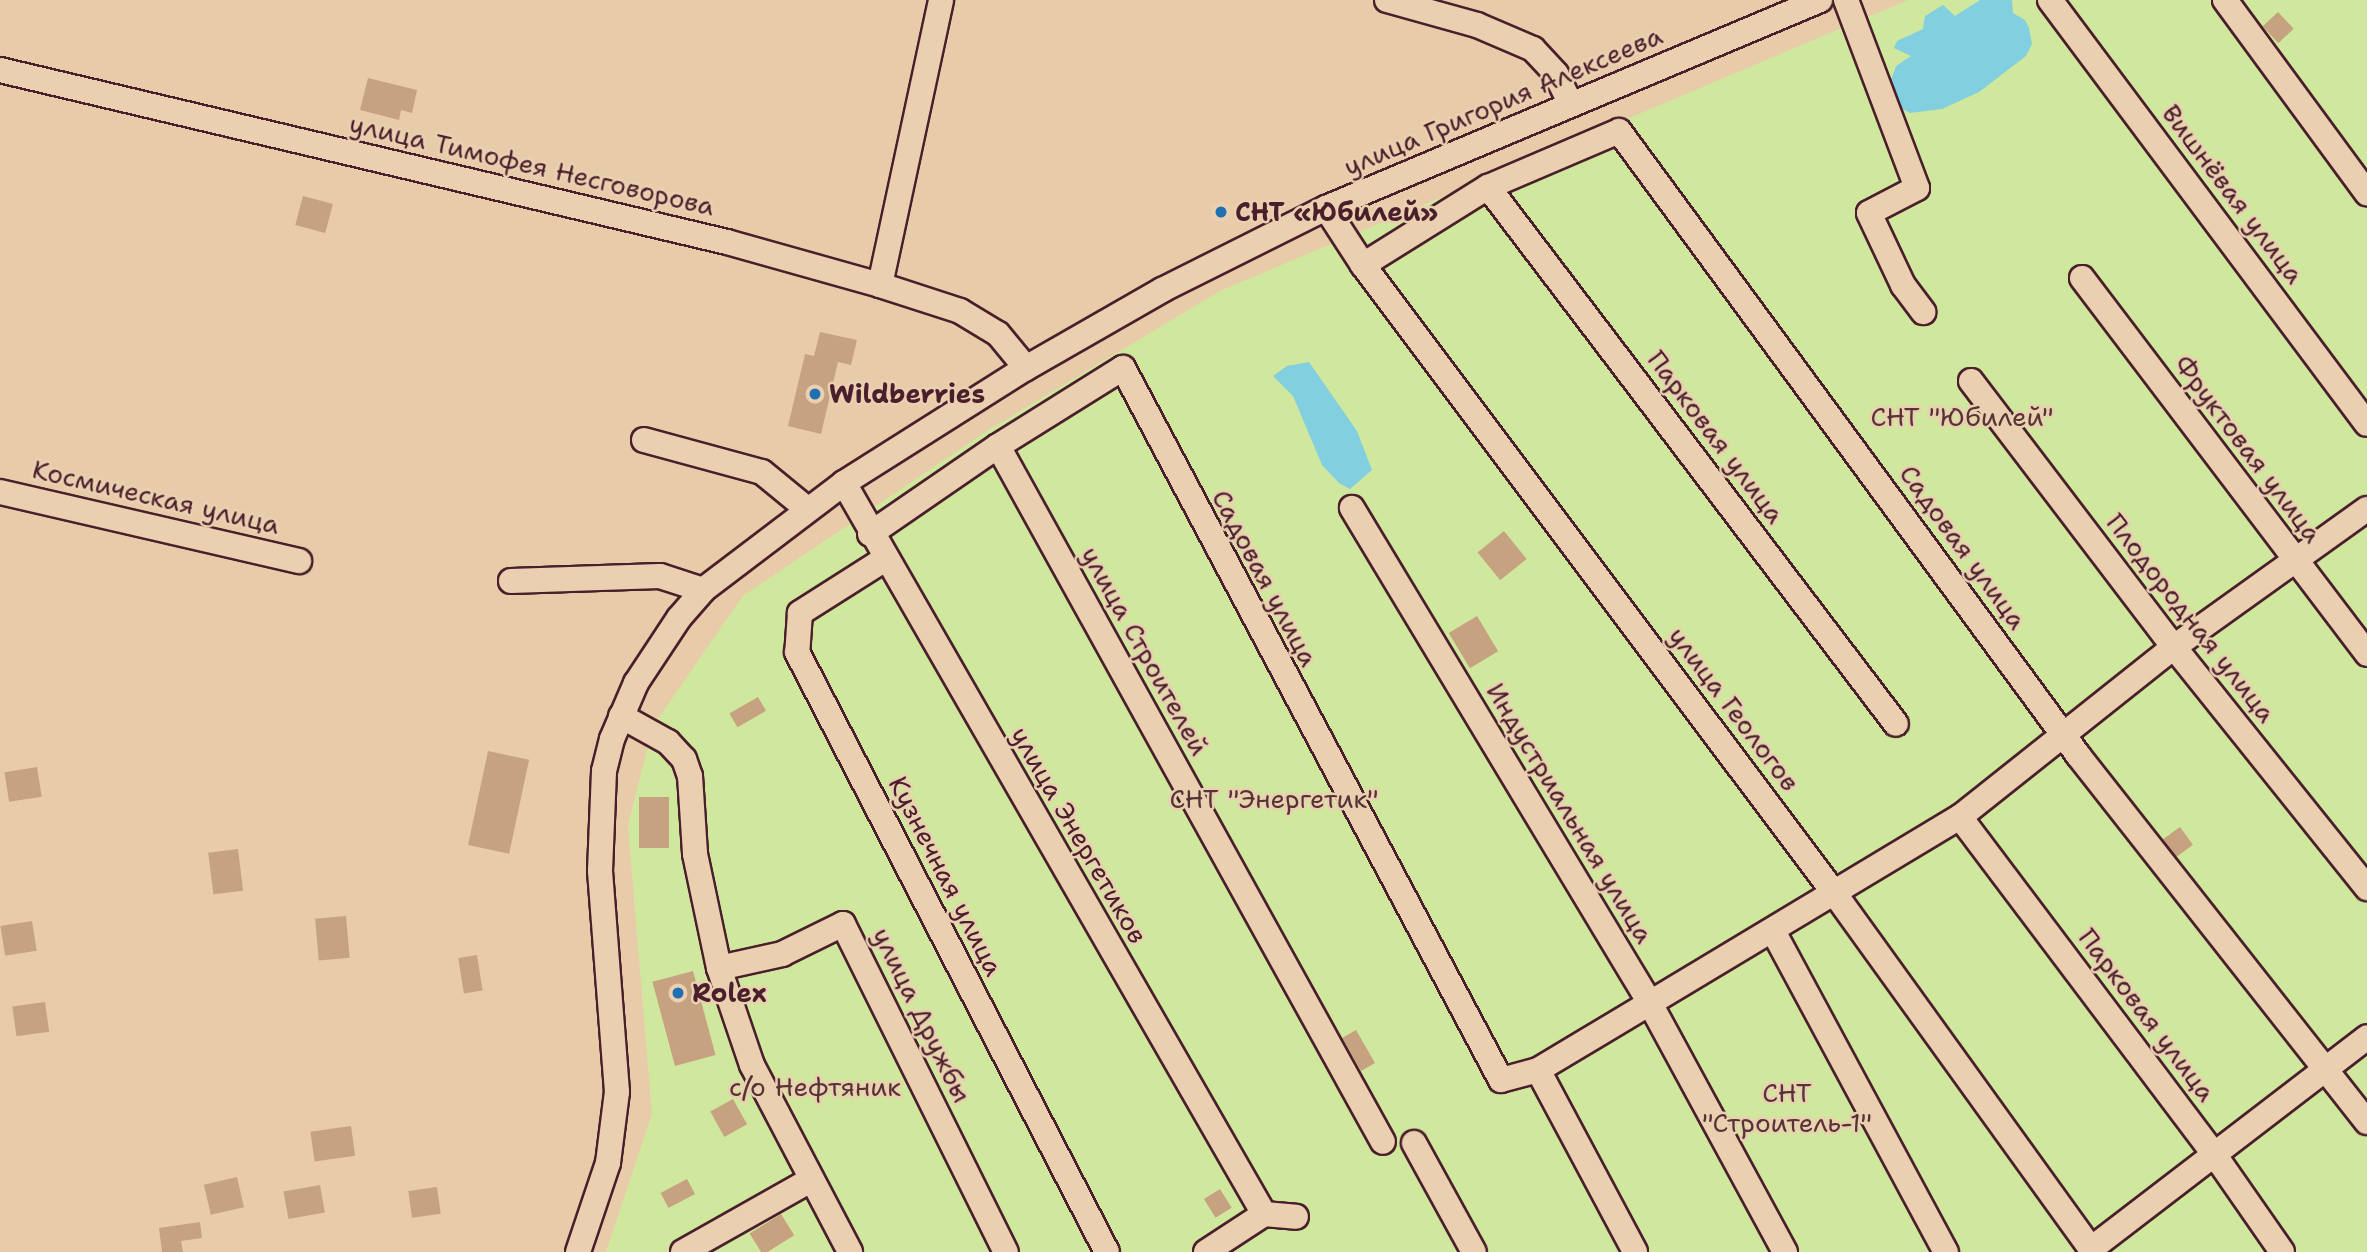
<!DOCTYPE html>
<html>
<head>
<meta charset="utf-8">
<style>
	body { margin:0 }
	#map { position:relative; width:2367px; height:1252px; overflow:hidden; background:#e8cca9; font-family:"Shantell Sans",sans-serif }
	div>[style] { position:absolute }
	.green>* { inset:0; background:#cfe89d }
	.water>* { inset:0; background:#81cfdf }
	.building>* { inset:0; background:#c6a281; transform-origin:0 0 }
	.roads { filter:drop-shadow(2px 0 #4a1f2b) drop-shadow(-2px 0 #4a1f2b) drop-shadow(0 2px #4a1f2b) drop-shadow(0 -2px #4a1f2b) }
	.street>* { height:24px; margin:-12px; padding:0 12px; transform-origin:12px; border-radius:12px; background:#ead0b1 }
	.dots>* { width:19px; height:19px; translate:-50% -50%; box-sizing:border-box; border:4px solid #ead0b1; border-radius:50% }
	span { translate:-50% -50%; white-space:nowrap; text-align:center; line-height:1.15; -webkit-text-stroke:5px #ead0b1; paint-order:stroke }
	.street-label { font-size:26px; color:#4a1f2b }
	.poi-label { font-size:26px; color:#4a1f2b; font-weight:700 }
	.left { translate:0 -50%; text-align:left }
	.park-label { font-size:26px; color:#573336 }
</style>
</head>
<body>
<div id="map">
	<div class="green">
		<i style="clip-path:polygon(1908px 0,2367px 0,2367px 1252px,606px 1252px,652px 1114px,628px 825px,653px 726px,743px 596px,987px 431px,1220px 291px)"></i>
	</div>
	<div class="water">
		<i style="clip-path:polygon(1980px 0,2012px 0,2013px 13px,2025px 20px,2029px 28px,2032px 44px,2026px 56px,1979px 92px,1942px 109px,1910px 113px,1899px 107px,1890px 83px,1896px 66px,1911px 56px,1894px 48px,1897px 41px,1923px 29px,1925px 16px,1943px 5px,1955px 16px)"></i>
		<i style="clip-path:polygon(1309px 362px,1357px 431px,1372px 470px,1350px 489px,1339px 483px,1322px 465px,1293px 396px,1273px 376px,1287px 366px)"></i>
	</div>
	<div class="building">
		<i style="left:2278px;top:12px;width:23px;height:21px;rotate:47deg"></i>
		<i style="clip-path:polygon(368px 78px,417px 90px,412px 113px,401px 110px,399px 120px,360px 110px)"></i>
		<i style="left:303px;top:196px;width:31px;height:30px;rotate:15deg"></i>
		<i style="clip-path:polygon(820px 332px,857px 340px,851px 365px,838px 362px,821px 434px,788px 426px,805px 354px,814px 356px)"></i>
		<i style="left:1504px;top:531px;width:36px;height:34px;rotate:51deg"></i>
		<i style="left:1477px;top:616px;width:41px;height:33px;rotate:59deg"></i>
		<i style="left:758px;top:697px;width:16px;height:33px;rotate:60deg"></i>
		<i style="left:488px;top:751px;width:42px;height:96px;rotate:12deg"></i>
		<i style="left:37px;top:767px;width:30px;height:33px;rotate:81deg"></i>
		<i style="left:639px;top:797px;width:30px;height:51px"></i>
		<i style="left:2180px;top:827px;width:22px;height:21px;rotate:54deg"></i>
		<i style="left:238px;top:849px;width:42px;height:30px;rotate:83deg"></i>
		<i style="left:346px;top:916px;width:42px;height:31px;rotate:85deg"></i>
		<i style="left:32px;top:921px;width:30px;height:32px;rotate:81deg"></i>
		<i style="left:477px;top:955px;width:36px;height:19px;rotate:81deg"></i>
		<i style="left:693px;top:971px;width:87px;height:42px;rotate:75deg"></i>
		<i style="left:45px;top:1002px;width:30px;height:33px;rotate:82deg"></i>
		<i style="left:1356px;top:1030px;width:38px;height:16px;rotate:60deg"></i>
		<i style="left:733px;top:1099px;width:29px;height:26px;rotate:61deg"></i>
		<i style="left:351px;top:1126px;width:30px;height:41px;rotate:82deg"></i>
		<i style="left:237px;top:1177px;width:31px;height:34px;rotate:77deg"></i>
		<i style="left:687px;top:1179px;width:17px;height:30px;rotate:62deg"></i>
		<i style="left:320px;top:1185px;width:28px;height:37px;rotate:80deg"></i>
		<i style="left:437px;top:1187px;width:27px;height:29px;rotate:82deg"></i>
		<i style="left:1220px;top:1189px;width:22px;height:19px;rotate:58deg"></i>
		<i style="left:781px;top:1214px;width:25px;height:37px;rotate:58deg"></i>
		<i style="clip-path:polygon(200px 1222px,202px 1238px,181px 1241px,183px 1252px,162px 1252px,159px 1228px)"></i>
	</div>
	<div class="roads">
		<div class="street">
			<i style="left:1387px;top:0;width:93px;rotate:15.5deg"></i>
			<i style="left:1477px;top:25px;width:61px;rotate:23.2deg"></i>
			<i style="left:1533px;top:49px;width:34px;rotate:47deg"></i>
			<i style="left:1556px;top:74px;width:34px;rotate:64deg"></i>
			<i style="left:1846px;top:0;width:201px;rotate:69.3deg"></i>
			<i style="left:1917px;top:188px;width:54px;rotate:152.5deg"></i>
			<i style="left:1869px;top:213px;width:80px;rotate:64.7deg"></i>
			<i style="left:1903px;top:285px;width:34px;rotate:53deg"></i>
			<i style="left:2050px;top:0;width:529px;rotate:53.22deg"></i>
			<i style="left:2225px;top:0;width:240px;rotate:53.7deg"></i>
			<i style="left:0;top:70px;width:747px;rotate:13.31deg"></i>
			<i style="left:727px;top:242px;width:159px;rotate:15.7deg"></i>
			<i style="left:880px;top:285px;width:84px;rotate:18deg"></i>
			<i style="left:960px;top:311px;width:44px;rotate:31.2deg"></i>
			<i style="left:998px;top:334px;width:44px;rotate:50.5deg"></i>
			<i style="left:1488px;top:187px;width:674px;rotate:52.77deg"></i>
			<i style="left:1326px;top:208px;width:68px;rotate:57deg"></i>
			<i style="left:1363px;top:265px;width:786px;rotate:53.12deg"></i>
			<i style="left:1835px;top:894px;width:441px;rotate:54.2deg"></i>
			<i style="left:1363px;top:265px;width:147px;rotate:-32deg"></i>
			<i style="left:1488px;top:187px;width:142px;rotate:-23.1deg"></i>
			<i style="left:1619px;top:131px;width:775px;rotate:53.66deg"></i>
			<i style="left:2078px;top:755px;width:467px;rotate:51.8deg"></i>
			<i style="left:2082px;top:278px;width:472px;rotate:52.8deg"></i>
			<i style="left:880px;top:285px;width:291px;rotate:-77.9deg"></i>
			<i style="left:1971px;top:381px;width:335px;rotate:52.7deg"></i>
			<i style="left:2174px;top:647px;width:309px;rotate:51.3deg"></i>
			<i style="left:644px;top:440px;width:122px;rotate:15.2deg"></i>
			<i style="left:762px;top:472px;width:58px;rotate:39.4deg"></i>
			<i style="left:998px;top:446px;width:795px;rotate:61.05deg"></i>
			<i style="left:844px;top:483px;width:843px;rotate:60.12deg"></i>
			<i style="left:0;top:492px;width:307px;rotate:13deg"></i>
			<i style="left:870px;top:534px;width:155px;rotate:-34.5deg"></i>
			<i style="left:998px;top:446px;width:147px;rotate:-32deg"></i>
			<i style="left:1123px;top:368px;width:806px;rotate:62.04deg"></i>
			<i style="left:1501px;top:1080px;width:38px;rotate:-15deg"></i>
			<i style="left:1538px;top:1070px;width:131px;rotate:-30.9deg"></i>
			<i style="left:1650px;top:1003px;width:578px;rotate:-121.05deg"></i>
			<i style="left:885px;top:559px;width:101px;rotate:147.6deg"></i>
			<i style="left:800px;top:613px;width:39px;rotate:94deg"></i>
			<i style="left:797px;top:652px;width:675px;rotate:62.68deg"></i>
			<i style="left:511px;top:581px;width:149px;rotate:-1.9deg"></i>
			<i style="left:660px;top:576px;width:45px;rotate:18deg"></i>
			<i style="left:621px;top:716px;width:54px;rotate:29deg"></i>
			<i style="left:668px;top:742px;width:23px;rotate:47deg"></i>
			<i style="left:684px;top:759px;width:18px;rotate:71deg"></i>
			<i style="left:690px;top:776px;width:78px;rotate:86.3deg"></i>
			<i style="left:695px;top:854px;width:116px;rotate:78.1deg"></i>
			<i style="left:719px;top:968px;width:102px;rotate:71.2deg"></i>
			<i style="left:752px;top:1065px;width:211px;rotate:62.3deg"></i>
			<i style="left:1960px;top:817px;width:422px;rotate:53deg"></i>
			<i style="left:2214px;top:1154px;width:119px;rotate:55.2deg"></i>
			<i style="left:1773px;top:931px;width:365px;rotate:61.7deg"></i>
			<i style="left:719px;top:968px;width:65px;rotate:-12.5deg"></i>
			<i style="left:782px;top:954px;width:68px;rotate:-26.2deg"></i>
			<i style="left:843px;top:924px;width:366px;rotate:63.6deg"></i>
			<i style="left:1538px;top:1070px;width:206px;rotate:61.9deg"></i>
			<i style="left:1414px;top:1143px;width:124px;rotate:61.2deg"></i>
			<i style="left:2091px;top:1249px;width:348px;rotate:-37.5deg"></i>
			<i style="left:578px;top:1252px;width:94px;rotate:-71.4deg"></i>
			<i style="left:608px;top:1163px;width:72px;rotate:-82.8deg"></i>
			<i style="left:617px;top:1092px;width:222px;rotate:-94.4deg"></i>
			<i style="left:600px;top:871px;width:100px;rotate:-87.7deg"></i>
			<i style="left:604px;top:771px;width:33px;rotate:-76deg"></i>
			<i style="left:612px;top:739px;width:61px;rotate:-66.8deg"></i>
			<i style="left:636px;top:683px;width:78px;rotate:-56.5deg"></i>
			<i style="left:679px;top:618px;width:37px;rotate:-49deg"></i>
			<i style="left:703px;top:590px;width:177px;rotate:-37.2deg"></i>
			<i style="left:844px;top:483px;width:215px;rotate:-32.3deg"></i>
			<i style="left:1026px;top:368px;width:157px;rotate:-29.8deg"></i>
			<i style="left:1162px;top:290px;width:183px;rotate:-26.6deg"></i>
			<i style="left:1326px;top:208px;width:536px;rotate:-22.83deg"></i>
			<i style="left:683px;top:1252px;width:145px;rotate:-29.4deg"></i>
			<i style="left:1206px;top:1252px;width:69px;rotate:-33.2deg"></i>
			<i style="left:1264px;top:1214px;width:32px;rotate:5deg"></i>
			<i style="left:1785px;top:1252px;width:283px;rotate:-118.5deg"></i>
			<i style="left:1650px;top:1003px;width:362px;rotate:-31deg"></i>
			<i style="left:1960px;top:817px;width:273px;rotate:-38.5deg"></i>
			<i style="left:2174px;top:647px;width:237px;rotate:-35.6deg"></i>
		</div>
	</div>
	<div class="dots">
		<i style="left:1221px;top:212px;background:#1f6fb2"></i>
		<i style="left:815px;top:394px;background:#1f6fb2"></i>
		<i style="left:678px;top:993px;background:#1f6fb2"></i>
	</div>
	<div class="street-label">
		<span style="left:1503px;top:101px;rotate:-23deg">улица Григория Алексеева</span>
		<span style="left:532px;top:165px;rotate:13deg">улица Тимофея Несговорова</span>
		<span style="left:2233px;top:194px;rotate:53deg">Вишнёвая улица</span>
		<span style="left:1716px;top:437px;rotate:53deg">Парковая улица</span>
		<span style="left:2248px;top:449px;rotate:53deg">Фруктовая улица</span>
		<span style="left:156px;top:497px;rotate:13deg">Космическая улица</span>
		<span style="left:1963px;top:547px;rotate:54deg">Садовая улица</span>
		<span style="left:1265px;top:578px;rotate:62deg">Садовая улица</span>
		<span style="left:2191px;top:618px;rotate:52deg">Плодородная улица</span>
		<span style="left:1145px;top:651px;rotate:61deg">улица Строителей</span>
		<span style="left:1734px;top:709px;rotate:53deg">улица Геологов</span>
		<span style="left:1570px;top:813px;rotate:59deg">Индустриальная улица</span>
		<span style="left:1079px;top:835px;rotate:60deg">улица Энергетиков</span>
		<span style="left:946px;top:876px;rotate:63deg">Кузнечная улица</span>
		<span style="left:922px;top:1015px;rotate:64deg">улица Дружбы</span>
		<span style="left:2147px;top:1015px;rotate:53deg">Парковая улица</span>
	</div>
	<div class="poi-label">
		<span class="left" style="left:1235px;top:212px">СНТ «Юбилей»</span>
		<span class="left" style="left:829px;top:394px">Wildberries</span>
		<span class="left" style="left:692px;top:993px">Rolex</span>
	</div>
	<div class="park-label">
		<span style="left:1962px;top:417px">СНТ "Юбилей"</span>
		<span style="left:1274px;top:799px">СНТ "Энергетик"</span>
		<span style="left:815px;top:1087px">с/о Нефтяник</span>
		<span style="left:1787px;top:1108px">СНТ<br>"Строитель-1"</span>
	</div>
</div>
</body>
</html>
